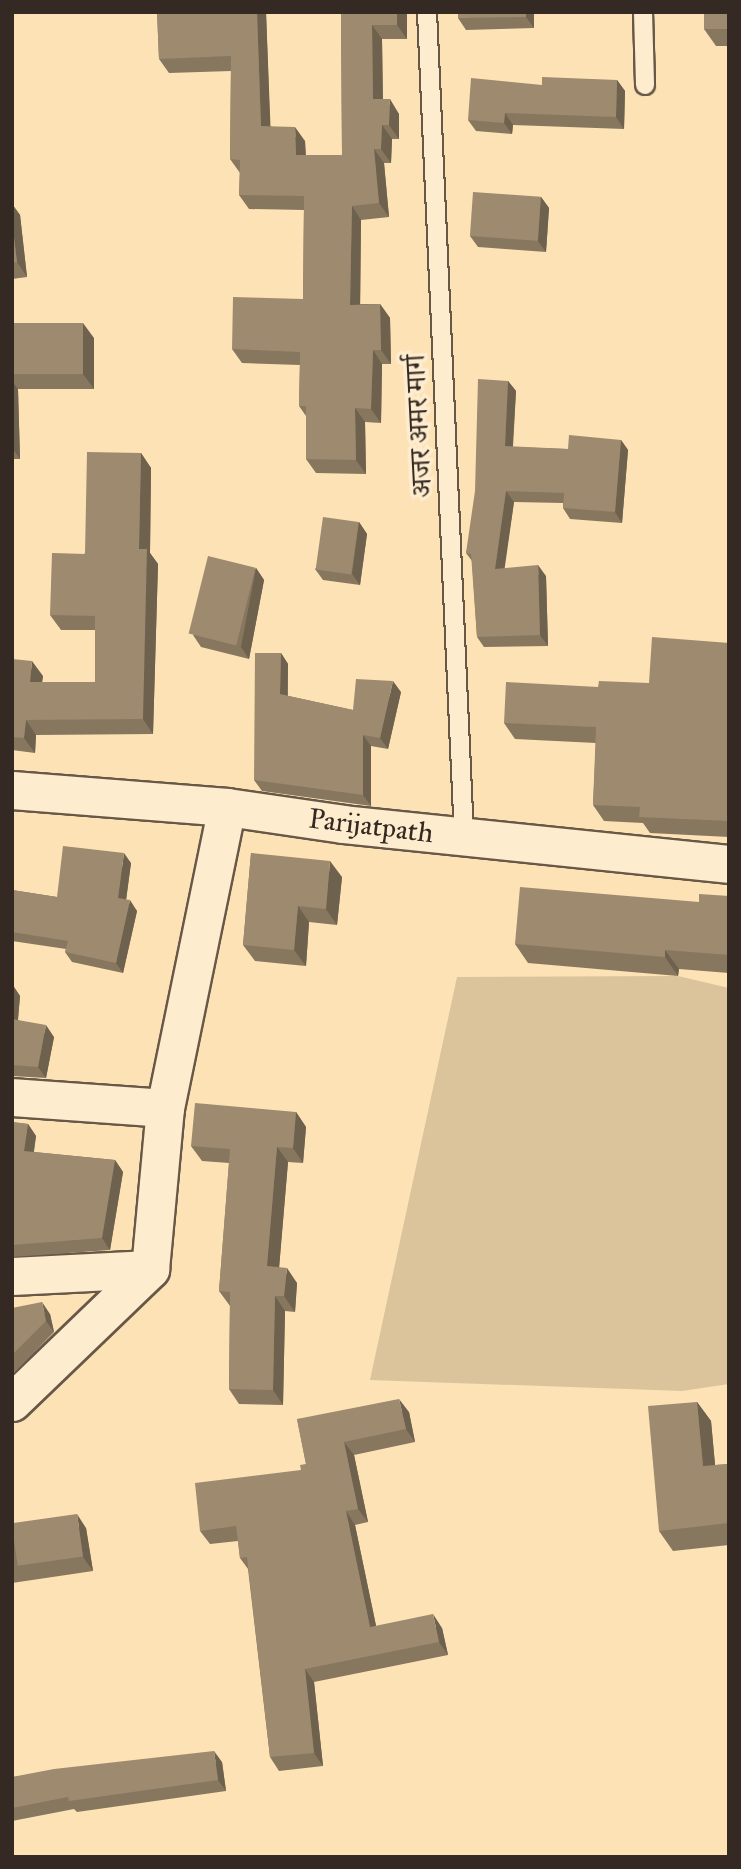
<!DOCTYPE html>
<html>
<head>
<meta charset="utf-8">
<style>
	body { margin:0 }
	#map { position:relative; width:741px; height:1869px; overflow:hidden; background:#fde2b5; font-family:"IM FELL Great Primer","Noto Serif Devanagari",serif }
	div>[style] { position:absolute }
	.green>* { inset:0; background:#dbc39c }
	.roads { filter:drop-shadow(2px 0 #675848) drop-shadow(-2px 0 #675848) drop-shadow(0 2px #675848) drop-shadow(0 -2px #675848) }
	.lane>* { height:18px; margin:-9px; padding:0 9px; transform-origin:9px; border-radius:9px; background:#feeccf }
	.street>* { height:37px; margin:-18.5px; padding:0 18.5px; transform-origin:18.5px; border-radius:18.5px; background:#feeccf }
	.wall>* { inset:0; background:#87775f }
	.shaded-wall>* { inset:0; background:#6e614e }
	.building>* { inset:0; background:#9d8a6f; transform-origin:0 0 }
	span { translate:-50% -50%; white-space:nowrap; text-align:center; line-height:1.15; -webkit-text-stroke:7px #feeccf; paint-order:stroke }
	.street-label { font-size:28px; color:#352a23 }
	.frame { position:absolute; inset:0; border:14px solid #352a23; pointer-events:none }
</style>
</head>
<body>
<div id="map">
	<div class="green">
		<i style="clip-path:polygon(678px 976px,729px 988px,729px 1384px,682px 1391px,370px 1380px,457px 977px)"></i>
	</div>
	<div class="roads">
		<div class="lane">
			<i style="left:427px;top:12px;width:826px;rotate:87.43deg"></i>
			<i style="left:643px;top:12px;width:73px;rotate:88.4deg"></i>
		</div>
		<div class="street">
			<i style="left:12px;top:790px;width:216px;rotate:4.5deg"></i>
			<i style="left:227px;top:807px;width:117px;rotate:8.3deg"></i>
			<i style="left:343px;top:824px;width:388px;rotate:5.9deg"></i>
			<i style="left:12px;top:1097px;width:153px;rotate:4.1deg"></i>
			<i style="left:12px;top:1276px;width:138px;rotate:-2.9deg"></i>
			<i style="left:12px;top:1402px;width:192px;rotate:-43.9deg"></i>
			<i style="left:150px;top:1269px;width:162px;rotate:-84.7deg"></i>
			<i style="left:165px;top:1108px;width:307px;rotate:-78.4deg"></i>
		</div>
	</div>
	<div class="wall">
		<i style="clip-path:polygon(157px 12px,266px 12px,270px 126px,305px 141px,306px 155px,342px 155px,341px 12px,407px 12px,407px 39px,382px 39px,383px 99px,399px 114px,399px 139px,392px 139px,391px 163px,384px 163px,389px 217px,361px 220px,360px 304px,380px 304px,390px 318px,391px 364px,382px 364px,381px 423px,365px 422px,366px 474px,316px 473px,306px 459px,306px 416px,299px 406px,300px 365px,242px 363px,232px 349px,303px 299px,304px 210px,249px 209px,239px 195px,240px 173px,230px 159px,231px 71px,169px 73px,159px 59px)"></i>
		<i style="clip-path:polygon(534px 12px,534px 28px,466px 30px,458px 18px)"></i>
		<i style="clip-path:polygon(729px 12px,729px 46px,716px 46px,704px 29px)"></i>
		<i style="clip-path:polygon(617px 80px,625px 91px,624px 129px,513px 125px,512px 134px,476px 131px,468px 120px)"></i>
		<i style="clip-path:polygon(541px 197px,549px 208px,546px 252px,478px 247px,470px 236px)"></i>
		<i style="clip-path:polygon(12px 204px,20px 215px,27px 277px,12px 279px)"></i>
		<i style="clip-path:polygon(12px 325px,94px 338px,94px 389px,18px 389px,20px 459px,12px 459px)"></i>
		<i style="clip-path:polygon(508px 381px,516px 391px,513px 447px,568px 449px,621px 440px,628px 450px,622px 523px,570px 519px,563px 508px,563px 503px,514px 502px,504px 568px,546px 576px,548px 646px,484px 647px,477px 637px,472px 561px,466px 553px)"></i>
		<i style="clip-path:polygon(141px 453px,151px 468px,150px 553px,158px 564px,153px 734px,36px 735px,35px 753px,12px 750px,12px 659px,43px 676px,42px 682px,95px 682px,95px 630px,61px 630px,50px 615px)"></i>
		<i style="clip-path:polygon(359px 522px,367px 534px,360px 585px,323px 580px,315px 569px)"></i>
		<i style="clip-path:polygon(256px 568px,264px 580px,249px 659px,201px 647px,193px 635px)"></i>
		<i style="clip-path:polygon(729px 643px,729px 837px,650px 833px,643px 823px,604px 821px,593px 805px,596px 743px,515px 739px,504px 723px,649px 683px)"></i>
		<i style="clip-path:polygon(281px 653px,288px 664px,288px 696px,353px 710px,401px 692px,388px 749px,371px 746px,371px 806px,262px 791px,254px 780px)"></i>
		<i style="clip-path:polygon(251px 853px,342px 877px,337px 925px,309px 922px,306px 966px,255px 961px,243px 945px)"></i>
		<i style="clip-path:polygon(131px 863px,126px 900px,137px 911px,123px 973px,72px 962px,65px 952px,66px 949px,12px 941px,12px 890px,57px 897px)"></i>
		<i style="clip-path:polygon(729px 896px,729px 973px,679px 969px,678px 976px,528px 963px,515px 944px)"></i>
		<i style="clip-path:polygon(12px 984px,20px 996px,18px 1020px,54px 1037px,46px 1078px,12px 1076px)"></i>
		<i style="clip-path:polygon(296px 1112px,306px 1127px,303px 1163px,288px 1162px,279px 1267px,297px 1283px,295px 1312px,285px 1311px,283px 1405px,239px 1404px,229px 1389px,230px 1306px,219px 1291px,229px 1163px,202px 1161px,191px 1146px)"></i>
		<i style="clip-path:polygon(12px 1122px,28px 1124px,36px 1136px,34px 1152px,115px 1160px,123px 1172px,110px 1250px,12px 1257px)"></i>
		<i style="clip-path:polygon(12px 1308px,50px 1314px,54px 1332px,12px 1375px)"></i>
		<i style="clip-path:polygon(697px 1402px,711px 1421px,715px 1465px,729px 1464px,729px 1545px,673px 1551px,659px 1531px)"></i>
		<i style="clip-path:polygon(409px 1412px,415px 1442px,354px 1455px,368px 1522px,355px 1525px,376px 1626px,442px 1628px,448px 1655px,314px 1682px,323px 1766px,279px 1771px,270px 1757px,248px 1569px,240px 1558px,238px 1541px,210px 1544px,200px 1531px,301px 1470px,306px 1464px,297px 1419px)"></i>
		<i style="clip-path:polygon(12px 1523px,86px 1528px,93px 1571px,12px 1583px)"></i>
		<i style="clip-path:polygon(222px 1762px,226px 1791px,77px 1812px,74px 1809px,12px 1821px,12px 1777px)"></i>
	</div>
	<div class="shaded-wall">
		<i style="clip-path:polygon(257px 12px,266px 12px,271px 140px,261px 126px)"></i>
		<i style="clip-path:polygon(397px 12px,407px 12px,407px 39px,397px 25px)"></i>
		<i style="clip-path:polygon(526px 12px,534px 12px,534px 28px,526px 17px)"></i>
		<i style="clip-path:polygon(372px 25px,382px 39px,383px 113px,373px 99px)"></i>
		<i style="clip-path:polygon(617px 80px,625px 91px,624px 129px,616px 117px)"></i>
		<i style="clip-path:polygon(390px 99px,399px 114px,399px 139px,389px 125px)"></i>
		<i style="clip-path:polygon(505px 113px,513px 125px,512px 134px,504px 123px)"></i>
		<i style="clip-path:polygon(382px 125px,392px 139px,391px 163px,381px 149px)"></i>
		<i style="clip-path:polygon(295px 127px,305px 141px,306px 169px,296px 155px)"></i>
		<i style="clip-path:polygon(374px 149px,384px 163px,389px 217px,379px 203px)"></i>
		<i style="clip-path:polygon(541px 197px,549px 208px,546px 252px,538px 241px)"></i>
		<i style="clip-path:polygon(12px 204px,20px 215px,27px 277px,17px 262px,12px 221px)"></i>
		<i style="clip-path:polygon(352px 206px,361px 220px,360px 319px,350px 305px)"></i>
		<i style="clip-path:polygon(380px 304px,390px 318px,391px 364px,381px 350px)"></i>
		<i style="clip-path:polygon(83px 323px,94px 338px,94px 389px,83px 374px)"></i>
		<i style="clip-path:polygon(373px 350px,382px 364px,381px 423px,371px 409px)"></i>
		<i style="clip-path:polygon(12px 381px,18px 389px,20px 459px,12px 448px)"></i>
		<i style="clip-path:polygon(508px 381px,516px 391px,512px 457px,505px 446px)"></i>
		<i style="clip-path:polygon(355px 408px,365px 422px,366px 474px,356px 460px)"></i>
		<i style="clip-path:polygon(621px 440px,628px 450px,622px 523px,615px 512px)"></i>
		<i style="clip-path:polygon(141px 453px,151px 468px,150px 553px,158px 564px,153px 734px,143px 719px,139px 549px)"></i>
		<i style="clip-path:polygon(506px 491px,514px 502px,503px 580px,495px 569px)"></i>
		<i style="clip-path:polygon(359px 522px,367px 534px,360px 585px,352px 574px)"></i>
		<i style="clip-path:polygon(538px 565px,546px 576px,548px 646px,540px 635px)"></i>
		<i style="clip-path:polygon(256px 568px,264px 580px,249px 659px,241px 647px)"></i>
		<i style="clip-path:polygon(281px 653px,288px 664px,287px 705px,280px 694px)"></i>
		<i style="clip-path:polygon(32px 661px,43px 676px,40px 697px,30px 682px)"></i>
		<i style="clip-path:polygon(393px 681px,401px 692px,388px 749px,380px 738px)"></i>
		<i style="clip-path:polygon(26px 720px,36px 735px,35px 753px,24px 738px)"></i>
		<i style="clip-path:polygon(363px 735px,371px 746px,371px 806px,363px 795px)"></i>
		<i style="clip-path:polygon(124px 853px,131px 863px,125px 908px,118px 898px)"></i>
		<i style="clip-path:polygon(330px 861px,342px 877px,337px 925px,326px 909px)"></i>
		<i style="clip-path:polygon(130px 900px,137px 911px,123px 973px,116px 963px)"></i>
		<i style="clip-path:polygon(298px 906px,309px 922px,306px 966px,294px 950px)"></i>
		<i style="clip-path:polygon(665px 950px,679px 969px,678px 976px,665px 957px)"></i>
		<i style="clip-path:polygon(12px 984px,20px 996px,17px 1030px,12px 1024px)"></i>
		<i style="clip-path:polygon(46px 1025px,54px 1037px,46px 1078px,38px 1067px)"></i>
		<i style="clip-path:polygon(296px 1112px,306px 1127px,303px 1163px,293px 1148px)"></i>
		<i style="clip-path:polygon(28px 1124px,36px 1136px,32px 1162px,24px 1151px)"></i>
		<i style="clip-path:polygon(277px 1147px,288px 1162px,278px 1281px,267px 1266px)"></i>
		<i style="clip-path:polygon(115px 1160px,123px 1172px,110px 1250px,102px 1238px)"></i>
		<i style="clip-path:polygon(287px 1268px,297px 1283px,295px 1312px,284px 1296px)"></i>
		<i style="clip-path:polygon(275px 1296px,285px 1311px,283px 1405px,273px 1390px)"></i>
		<i style="clip-path:polygon(42px 1302px,50px 1314px,54px 1332px,46px 1321px)"></i>
		<i style="clip-path:polygon(399px 1399px,409px 1412px,415px 1442px,406px 1429px)"></i>
		<i style="clip-path:polygon(697px 1402px,711px 1421px,717px 1486px,703px 1466px)"></i>
		<i style="clip-path:polygon(344px 1442px,354px 1455px,368px 1522px,358px 1509px)"></i>
		<i style="clip-path:polygon(346px 1511px,355px 1525px,379px 1640px,370px 1627px)"></i>
		<i style="clip-path:polygon(77px 1514px,86px 1528px,93px 1571px,83px 1557px)"></i>
		<i style="clip-path:polygon(433px 1614px,442px 1628px,448px 1655px,439px 1642px)"></i>
		<i style="clip-path:polygon(305px 1669px,314px 1682px,323px 1766px,314px 1753px)"></i>
		<i style="clip-path:polygon(214px 1751px,222px 1762px,226px 1791px,218px 1780px)"></i>
	</div>
	<div class="building">
		<i style="clip-path:polygon(157px 12px,257px 12px,261px 126px,295px 127px,296px 155px,342px 155px,341px 12px,397px 12px,397px 25px,372px 25px,373px 99px,390px 99px,389px 125px,382px 125px,381px 149px,374px 149px,379px 203px,352px 206px,350px 305px,380px 304px,381px 350px,373px 350px,371px 409px,355px 408px,356px 460px,306px 459px,306px 406px,299px 406px,300px 352px,232px 349px,233px 297px,303px 299px,304px 196px,239px 195px,240px 160px,230px 159px,231px 56px,159px 59px)"></i>
		<i style="clip-path:polygon(458px 12px,526px 12px,526px 17px,458px 18px)"></i>
		<i style="left:704px;top:12px;width:25px;height:17px"></i>
		<i style="clip-path:polygon(542px 77px,617px 80px,616px 117px,505px 113px,504px 123px,468px 120px,471px 78px,542px 85px)"></i>
		<i style="left:473px;top:192px;width:68px;height:44px;rotate:4deg"></i>
		<i style="clip-path:polygon(12px 221px,17px 262px,12px 263px)"></i>
		<i style="left:83px;top:323px;width:51px;height:71px;rotate:90deg"></i>
		<i style="clip-path:polygon(478px 379px,508px 381px,505px 446px,568px 449px,569px 435px,621px 440px,615px 512px,563px 508px,564px 493px,506px 491px,495px 569px,538px 565px,540px 635px,477px 637px,471px 554px,466px 553px,475px 491px)"></i>
		<i style="clip-path:polygon(87px 452px,141px 453px,139px 549px,147px 549px,143px 719px,26px 720px,24px 738px,12px 737px,12px 659px,32px 661px,30px 682px,95px 682px,95px 616px,50px 615px,52px 553px,85px 554px)"></i>
		<i style="left:323px;top:517px;width:36px;height:53px;rotate:8deg"></i>
		<i style="left:208px;top:556px;width:49px;height:80px;rotate:14deg"></i>
		<i style="clip-path:polygon(652px 637px,729px 643px,729px 821px,639px 817px,640px 807px,593px 805px,596px 727px,504px 723px,506px 682px,598px 687px,599px 681px,649px 683px)"></i>
		<i style="clip-path:polygon(255px 653px,281px 653px,280px 694px,353px 710px,356px 679px,393px 681px,380px 738px,363px 735px,363px 795px,254px 780px)"></i>
		<i style="clip-path:polygon(63px 846px,124px 853px,118px 898px,130px 900px,116px 963px,65px 952px,68px 941px,12px 932px,12px 890px,57px 897px)"></i>
		<i style="clip-path:polygon(251px 853px,330px 861px,326px 909px,298px 906px,294px 950px,243px 945px)"></i>
		<i style="clip-path:polygon(520px 887px,699px 902px,699px 894px,729px 896px,729px 955px,665px 950px,665px 957px,515px 944px)"></i>
		<i style="clip-path:polygon(12px 1019px,46px 1025px,38px 1067px,12px 1065px)"></i>
		<i style="clip-path:polygon(195px 1103px,296px 1112px,293px 1148px,277px 1147px,267px 1266px,287px 1268px,284px 1296px,275px 1296px,273px 1390px,229px 1389px,230px 1292px,219px 1291px,230px 1149px,191px 1146px)"></i>
		<i style="clip-path:polygon(12px 1122px,28px 1124px,24px 1151px,115px 1160px,102px 1238px,12px 1245px)"></i>
		<i style="clip-path:polygon(42px 1302px,46px 1321px,12px 1355px,12px 1308px)"></i>
		<i style="clip-path:polygon(399px 1399px,406px 1429px,344px 1442px,358px 1509px,346px 1511px,370px 1627px,433px 1614px,439px 1642px,305px 1669px,314px 1753px,270px 1757px,247px 1557px,240px 1558px,236px 1526px,200px 1531px,195px 1483px,301px 1470px,300px 1465px,306px 1464px,297px 1419px)"></i>
		<i style="clip-path:polygon(697px 1402px,703px 1466px,729px 1464px,729px 1523px,659px 1531px,648px 1406px)"></i>
		<i style="left:77px;top:1514px;width:43px;height:66px;rotate:82deg"></i>
		<i style="clip-path:polygon(214px 1751px,218px 1780px,69px 1801px,68px 1797px,12px 1808px,12px 1777px,54px 1769px)"></i>
	</div>
	<div class="street-label">
		<span style="left:419px;top:426px;rotate:-93deg">अजर अमर मार्ग</span>
		<span style="left:371px;top:826px;rotate:7deg">Parijatpath</span>
	</div>
	<div class="frame"></div>
</div>
</body>
</html>
